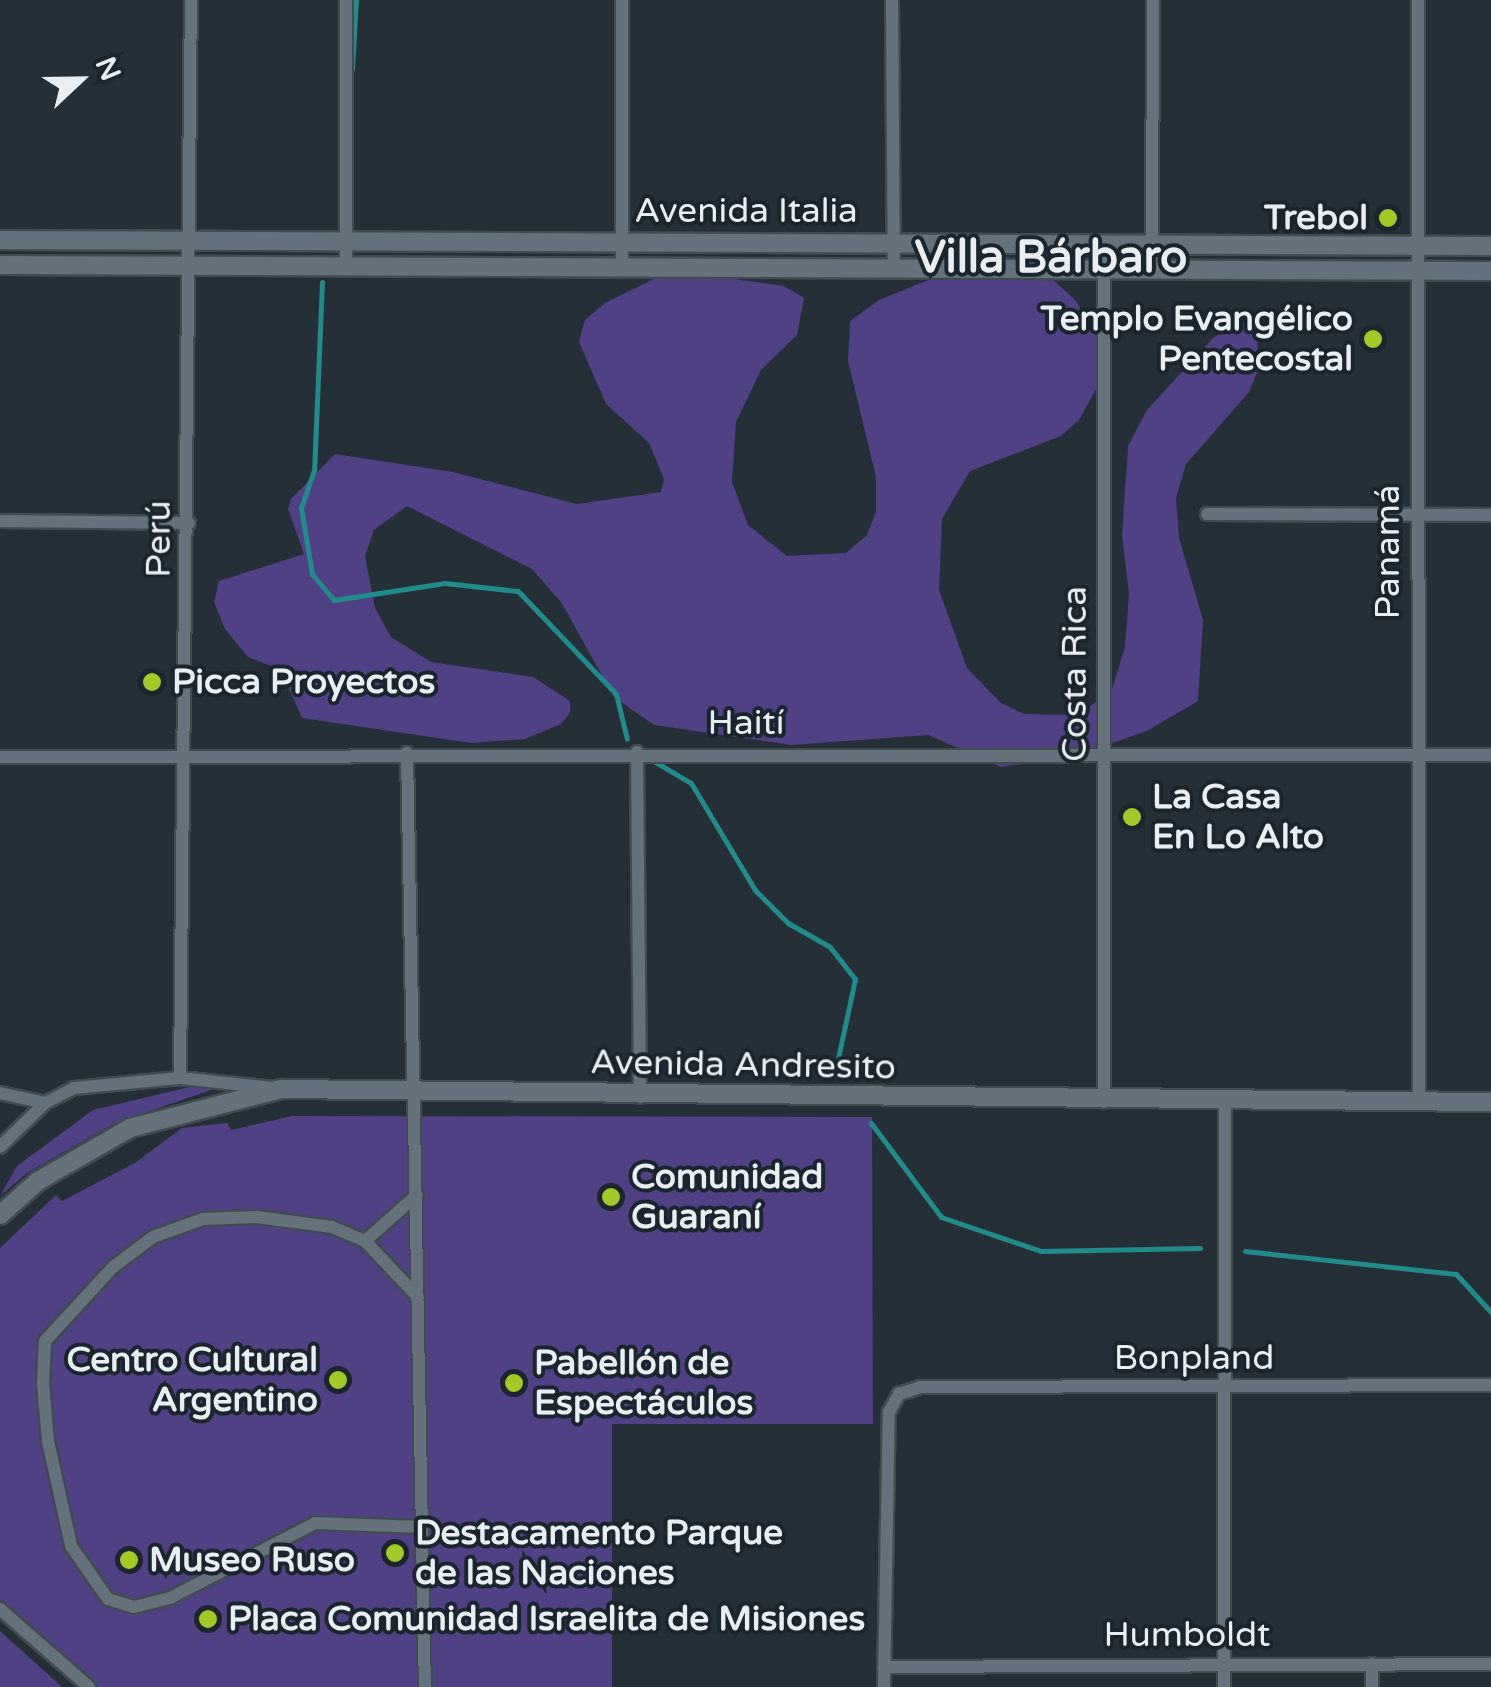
<!DOCTYPE html>
<html>
<head>
<meta charset="utf-8">
<style>
	body { margin:0 }
	#map { position:relative; width:1491px; height:1687px; overflow:hidden; background:#252f37; font-family:"Varela Round",sans-serif }
	div>[style] { position:absolute }
	.green>* { inset:0; background:#4f4184 }
	.stream>* { height:5px; margin:-2.5px; padding:0 2.5px; transform-origin:2.5px; border-radius:2.5px; background:#208b8b }
	.roads { filter:drop-shadow(2px 0 #414b52) drop-shadow(-2px 0 #414b52) drop-shadow(0 2px #414b52) drop-shadow(0 -2px #414b52) }
	.street>* { height:12px; margin:-6px; padding:0 6px; transform-origin:6px; border-radius:6px; background:#65717b }
	.secondary>* { height:18px; margin:-9px; padding:0 9px; transform-origin:9px; border-radius:9px; background:#65717b }
	.dots>* { width:28px; height:28px; translate:-50% -50%; box-sizing:border-box; border:5px solid #1b252d; border-radius:50% }
	span { translate:-50% -50%; white-space:nowrap; text-align:center; line-height:1.15; -webkit-text-stroke:8px #1b252d; paint-order:stroke }
	.street-label { font-size:35px; color:#e7eef4 }
	.poi-label { font-size:35px; color:#e7eef4; font-weight:700 }
	.right { translate:-100% -50%; text-align:right }
	.left { translate:0 -50%; text-align:left }
	.district-label { font-size:45px; color:#e7eef4; font-weight:700 }
	.north { position:absolute; left:30px; top:30px; width:100px; height:100px; -webkit-text-stroke:8px #1b252d; paint-order:stroke; rotate:68deg; font-size:28px; font-weight:700; line-height:40px; text-align:center; color:#e7eef4 }
	.north::after { content:''; display:block; margin:auto; width:35px; height:45px; background:#e7eef4; clip-path:polygon(50% 0,100% 100%,50% 72%,0 100%) }
</style>
</head>
<body>
<div id="map">
	<div class="green">
		<i style="clip-path:polygon(1007px 257px,1050px 277px,1076px 301px,1111px 362px,1079px 420px,1061px 436px,970px 471px,942px 519px,939px 590px,967px 668px,1001px 703px,1024px 714px,1079px 715px,1112px 689px,1125px 647px,1129px 594px,1122px 535px,1128px 446px,1147px 410px,1214px 337px,1247px 320px,1257px 323px,1258px 370px,1249px 392px,1186px 464px,1176px 498px,1179px 538px,1203px 620px,1198px 701px,1147px 731px,1078px 755px,1001px 767px,928px 735px,792px 745px,654px 725px,614px 697px,561px 602px,532px 569px,407px 506px,374px 530px,365px 556px,375px 608px,391px 637px,431px 662px,533px 677px,570px 701px,570px 713px,561px 724px,525px 739px,471px 743px,302px 718px,281px 670px,248px 657px,225px 629px,214px 602px,219px 581px,304px 554px,288px 509px,291px 499px,335px 454px,453px 472px,577px 504px,661px 492px,664px 479px,649px 443px,606px 404px,579px 342px,585px 320px,605px 303px,672px 270px,784px 286px,804px 298px,797px 335px,761px 370px,736px 422px,732px 482px,748px 525px,787px 556px,846px 553px,867px 535px,876px 512px,876px 477px,848px 361px,850px 321px,879px 300px,968px 264px)"></i>
		<i style="clip-path:polygon(219px 1080px,217px 1088px,115px 1123px,27px 1173px,0 1196px,17px 1166px,93px 1110px)"></i>
		<i style="clip-path:polygon(292px 1116px,872px 1117px,873px 1424px,612px 1424px,612px 1687px,98px 1687px,0 1600px,0 1248px,56px 1195px,62px 1201px,135px 1163px,182px 1128px,227px 1123px,231px 1130px)"></i>
		<i style="clip-path:polygon(0 1631px,62px 1687px,0 1687px)"></i>
	</div>
	<div class="stream">
		<i style="left:352px;top:69px;width:69px;rotate:-86.7deg"></i>
		<i style="left:322px;top:282px;width:188px;rotate:92.4deg"></i>
		<i style="left:314px;top:470px;width:40px;rotate:108.9deg"></i>
		<i style="left:301px;top:508px;width:67px;rotate:80.5deg"></i>
		<i style="left:312px;top:574px;width:34px;rotate:50deg"></i>
		<i style="left:334px;top:600px;width:112px;rotate:-8.7deg"></i>
		<i style="left:445px;top:583px;width:73px;rotate:6.3deg"></i>
		<i style="left:518px;top:591px;width:142px;rotate:46.4deg"></i>
		<i style="left:616px;top:694px;width:46px;rotate:76.3deg"></i>
		<i style="left:652px;top:760px;width:45px;rotate:30.5deg"></i>
		<i style="left:691px;top:783px;width:125px;rotate:59.1deg"></i>
		<i style="left:755px;top:890px;width:47px;rotate:45deg"></i>
		<i style="left:788px;top:923px;width:48px;rotate:29.7deg"></i>
		<i style="left:830px;top:947px;width:41px;rotate:52deg"></i>
		<i style="left:855px;top:979px;width:91px;rotate:102.1deg"></i>
		<i style="left:871px;top:1123px;width:117px;rotate:53.3deg"></i>
		<i style="left:941px;top:1217px;width:106px;rotate:18.8deg"></i>
		<i style="left:1041px;top:1251px;width:159px;rotate:-1.1deg"></i>
		<i style="left:1245px;top:1251px;width:212px;rotate:6.2deg"></i>
		<i style="left:1456px;top:1274px;width:52px;rotate:47.4deg"></i>
	</div>
	<div class="roads">
		<div class="street">
			<i style="left:346px;top:0;width:267px;rotate:90deg"></i>
			<i style="left:892px;top:0;width:269px;rotate:89.6deg"></i>
			<i style="left:1418px;top:0;width:1103px;rotate:89.95deg"></i>
			<i style="left:1104px;top:245px;width:857px;rotate:90deg"></i>
			<i style="left:622px;top:268px;width:268px;rotate:-90deg"></i>
			<i style="left:1152px;top:270px;width:270px;rotate:-89.8deg"></i>
			<i style="left:1207px;top:514px;width:284px;rotate:0.2deg"></i>
			<i style="left:0;top:521px;width:189px;rotate:0.6deg"></i>
			<i style="left:637px;top:752px;width:345px;rotate:89.5deg"></i>
			<i style="left:407px;top:753px;width:934px;rotate:88.9deg"></i>
			<i style="left:0;top:757px;width:1491px;rotate:-0.08deg"></i>
			<i style="left:180px;top:1078px;width:1078px;rotate:-89.42deg"></i>
			<i style="left:0;top:1093px;width:46px;rotate:12.5deg"></i>
			<i style="left:0;top:1147px;width:63px;rotate:-44.4deg"></i>
			<i style="left:45px;top:1103px;width:33px;rotate:-27deg"></i>
			<i style="left:74px;top:1088px;width:106px;rotate:-5.4deg"></i>
			<i style="left:180px;top:1078px;width:94px;rotate:6.1deg"></i>
			<i style="left:365px;top:1241px;width:69px;rotate:-41.5deg"></i>
			<i style="left:418px;top:1297px;width:77px;rotate:-133.4deg"></i>
			<i style="left:365px;top:1241px;width:36px;rotate:-157deg"></i>
			<i style="left:332px;top:1227px;width:76px;rotate:-172.4deg"></i>
			<i style="left:257px;top:1217px;width:54px;rotate:177.9deg"></i>
			<i style="left:203px;top:1219px;width:53px;rotate:160.2deg"></i>
			<i style="left:153px;top:1237px;width:50px;rotate:143.1deg"></i>
			<i style="left:113px;top:1267px;width:100px;rotate:132.6deg"></i>
			<i style="left:45px;top:1341px;width:42px;rotate:92.7deg"></i>
			<i style="left:43px;top:1383px;width:58px;rotate:85.1deg"></i>
			<i style="left:48px;top:1441px;width:107px;rotate:77.6deg"></i>
			<i style="left:71px;top:1546px;width:65px;rotate:55.1deg"></i>
			<i style="left:108px;top:1599px;width:27px;rotate:17deg"></i>
			<i style="left:134px;top:1607px;width:37px;rotate:-14deg"></i>
			<i style="left:170px;top:1598px;width:163px;rotate:-27.3deg"></i>
			<i style="left:315px;top:1523px;width:107px;rotate:2.1deg"></i>
			<i style="left:0;top:1609px;width:118px;rotate:41.2deg"></i>
			<i style="left:884px;top:1667px;width:607px;rotate:-0.28deg"></i>
			<i style="left:884px;top:1687px;width:275px;rotate:-89deg"></i>
			<i style="left:889px;top:1412px;width:21px;rotate:-61deg"></i>
			<i style="left:899px;top:1394px;width:22px;rotate:-18deg"></i>
			<i style="left:920px;top:1387px;width:571px;rotate:-0.2deg"></i>
			<i style="left:1224px;top:1687px;width:584px;rotate:-89.9deg"></i>
			<i style="left:1372px;top:1687px;width:23px;rotate:-90deg"></i>
		</div>
		<div class="secondary">
			<i style="left:0;top:240px;width:1491px;rotate:0.23deg"></i>
			<i style="left:0;top:265px;width:1491px;rotate:0.23deg"></i>
			<i style="left:0;top:1215px;width:51px;rotate:-41.8deg"></i>
			<i style="left:38px;top:1181px;width:106px;rotate:-29.9deg"></i>
			<i style="left:130px;top:1128px;width:156px;rotate:-14.5deg"></i>
			<i style="left:281px;top:1089px;width:1210px;rotate:0.62deg"></i>
		</div>
	</div>
	<div class="dots">
		<i style="left:1388px;top:218px;background:#a3c926"></i>
		<i style="left:1373px;top:339px;background:#a3c926"></i>
		<i style="left:152px;top:682px;background:#a3c926"></i>
		<i style="left:1132px;top:817px;background:#a3c926"></i>
		<i style="left:611px;top:1197px;background:#a3c926"></i>
		<i style="left:338px;top:1380px;background:#a3c926"></i>
		<i style="left:514px;top:1383px;background:#a3c926"></i>
		<i style="left:395px;top:1553px;background:#a3c926"></i>
		<i style="left:129px;top:1560px;background:#a3c926"></i>
		<i style="left:208px;top:1619px;background:#a3c926"></i>
	</div>
	<div class="street-label">
		<span style="left:746px;top:211px">Avenida Italia</span>
		<span style="left:159px;top:539px;rotate:-90deg">Perú</span>
		<span style="left:1388px;top:552px;rotate:-90deg">Panamá</span>
		<span style="left:1075px;top:674px;rotate:-90deg">Costa Rica</span>
		<span style="left:746px;top:723px">Haití</span>
		<span style="left:743px;top:1065px;rotate:1deg">Avenida Andresito</span>
		<span style="left:1194px;top:1358px">Bonpland</span>
		<span style="left:1187px;top:1635px">Humboldt</span>
	</div>
	<div class="poi-label">
		<span class="right" style="left:1368px;top:218px">Trebol</span>
		<span class="right" style="left:1353px;top:339px">Templo Evangélico<br>Pentecostal</span>
		<span class="left" style="left:172px;top:682px">Picca Proyectos</span>
		<span class="left" style="left:1152px;top:817px">La Casa<br>En Lo Alto</span>
		<span class="left" style="left:631px;top:1197px">Comunidad<br>Guaraní</span>
		<span class="right" style="left:318px;top:1380px">Centro Cultural<br>Argentino</span>
		<span class="left" style="left:534px;top:1383px">Pabellón de<br>Espectáculos</span>
		<span class="left" style="left:415px;top:1553px">Destacamento Parque<br>de las Naciones</span>
		<span class="left" style="left:149px;top:1560px">Museo Ruso</span>
		<span class="left" style="left:228px;top:1619px">Placa Comunidad Israelita de Misiones</span>
	</div>
	<div class="district-label">
		<span style="left:1051px;top:259px">Villa Bárbaro</span>
	</div>
	<div class="north">N</div>
</div>
</body>
</html>
